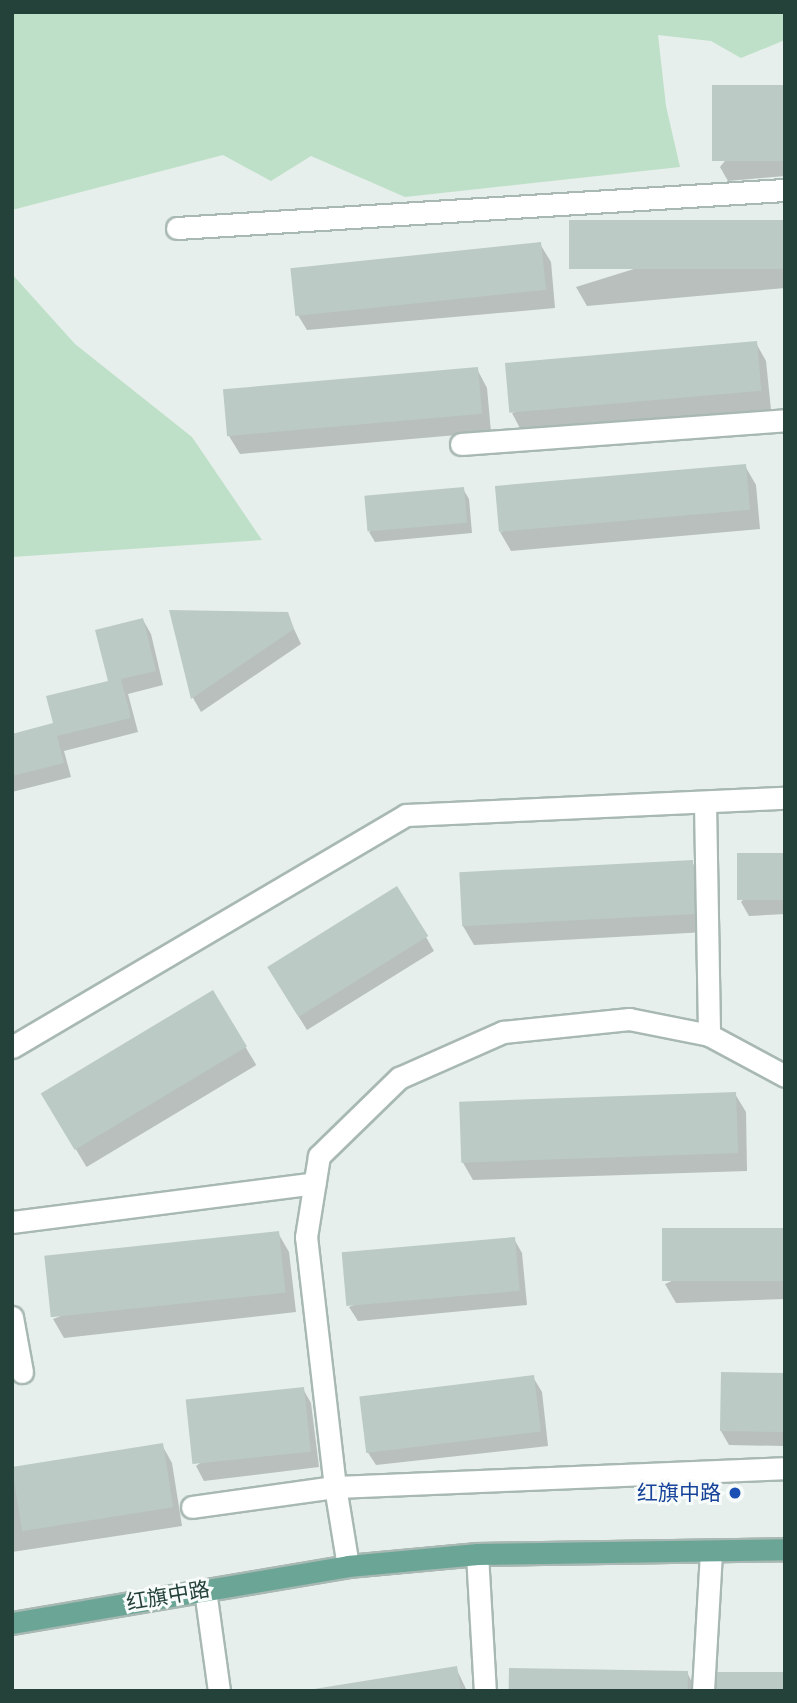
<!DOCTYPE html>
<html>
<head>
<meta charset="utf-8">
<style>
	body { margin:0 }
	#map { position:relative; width:797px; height:1703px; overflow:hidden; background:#e6efeb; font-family:Raleway,"Noto Sans SC",sans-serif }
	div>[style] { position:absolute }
	.green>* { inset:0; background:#bfe0c8 }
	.shadow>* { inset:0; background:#0003; transform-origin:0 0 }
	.building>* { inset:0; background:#bbcac4; transform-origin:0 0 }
	.roads { filter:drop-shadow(2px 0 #a8b8b2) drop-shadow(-2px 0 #a8b8b2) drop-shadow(0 2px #a8b8b2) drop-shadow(0 -2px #a8b8b2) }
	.minor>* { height:21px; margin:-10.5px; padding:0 10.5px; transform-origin:10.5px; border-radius:10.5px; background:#fff }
	.major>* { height:21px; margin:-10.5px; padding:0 10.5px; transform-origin:10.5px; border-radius:10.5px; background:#6aa596 }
	.dots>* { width:19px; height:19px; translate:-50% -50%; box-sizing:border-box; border:4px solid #f7fbf9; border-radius:50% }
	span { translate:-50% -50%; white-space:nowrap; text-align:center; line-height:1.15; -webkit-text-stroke:6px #f7fbf9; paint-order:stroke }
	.transit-label { font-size:21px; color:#164399 }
	.right { translate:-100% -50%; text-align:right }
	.street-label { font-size:21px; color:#24423a }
	.frame { position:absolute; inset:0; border:14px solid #24423a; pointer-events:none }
</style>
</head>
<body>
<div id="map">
	<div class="green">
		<i style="clip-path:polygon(12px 12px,785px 12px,785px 40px,741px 58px,711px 41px,658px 35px,666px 106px,680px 167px,405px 197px,311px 156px,271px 181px,223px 155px,12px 210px)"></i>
		<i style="clip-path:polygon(12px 274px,75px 344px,192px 437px,262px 540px,12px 557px)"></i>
	</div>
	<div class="shadow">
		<i style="clip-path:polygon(785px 87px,785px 176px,728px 181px,720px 167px)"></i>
		<i style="clip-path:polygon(785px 222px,785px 288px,587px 306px,576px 287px)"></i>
		<i style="clip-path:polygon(540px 244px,551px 262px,555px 308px,307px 330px,296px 312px)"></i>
		<i style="clip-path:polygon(756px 343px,766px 361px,771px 410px,522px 432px,512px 413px)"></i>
		<i style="clip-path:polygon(477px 369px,487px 388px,491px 432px,240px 454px,229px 436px)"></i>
		<i style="clip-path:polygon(745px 466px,756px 485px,760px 529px,511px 551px,500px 532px)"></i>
		<i style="clip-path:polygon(463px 489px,469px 499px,472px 533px,375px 542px,369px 532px)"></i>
		<i style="clip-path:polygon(172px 612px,287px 614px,301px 644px,201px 712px,193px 698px)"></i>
		<i style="clip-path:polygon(143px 620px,151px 634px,163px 685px,128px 694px,138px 732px,64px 751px,71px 777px,12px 792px,12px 735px,55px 725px,110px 682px)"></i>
		<i style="clip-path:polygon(785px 855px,785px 914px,749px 916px,741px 902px)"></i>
		<i style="clip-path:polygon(692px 862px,703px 881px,706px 932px,474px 945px,463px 926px)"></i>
		<i style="clip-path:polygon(426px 937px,434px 951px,307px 1030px,277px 982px)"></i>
		<i style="left:213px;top:993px;width:84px;height:198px;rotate:59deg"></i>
		<i style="clip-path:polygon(735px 1094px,746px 1112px,747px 1171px,473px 1180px,462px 1161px)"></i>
		<i style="clip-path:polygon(785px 1230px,785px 1299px,676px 1303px,665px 1284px)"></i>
		<i style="clip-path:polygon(278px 1233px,289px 1252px,296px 1312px,64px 1338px,53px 1319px)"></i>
		<i style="clip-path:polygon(514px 1239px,522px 1253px,527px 1305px,358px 1321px,349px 1307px)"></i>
		<i style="clip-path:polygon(785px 1375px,785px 1446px,729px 1445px,721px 1431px)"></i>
		<i style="clip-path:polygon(533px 1377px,542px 1392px,548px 1446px,376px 1465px,367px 1451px)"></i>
		<i style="clip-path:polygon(303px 1389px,311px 1403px,319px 1467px,204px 1481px,196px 1466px)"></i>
		<i style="clip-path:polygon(162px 1445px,172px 1463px,182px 1526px,12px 1552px,12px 1468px)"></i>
		<i style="clip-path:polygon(456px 1668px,467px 1691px,316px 1691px)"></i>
		<i style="clip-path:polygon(687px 1672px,696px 1691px,510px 1691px)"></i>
	</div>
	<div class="building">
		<i style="left:785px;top:85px;width:76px;height:73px;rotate:90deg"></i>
		<i style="left:785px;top:220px;width:49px;height:216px;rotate:90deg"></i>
		<i style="left:541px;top:242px;width:48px;height:252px;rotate:84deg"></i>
		<i style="left:757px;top:341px;width:50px;height:253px;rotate:85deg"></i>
		<i style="left:478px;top:367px;width:47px;height:256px;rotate:85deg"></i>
		<i style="left:746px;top:464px;width:46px;height:252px;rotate:85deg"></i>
		<i style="left:464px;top:487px;width:36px;height:100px;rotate:85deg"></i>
		<i style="clip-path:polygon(169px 610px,288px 612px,294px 629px,191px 699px)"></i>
		<i style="clip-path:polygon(143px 618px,156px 671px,121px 679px,131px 718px,57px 736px,64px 763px,12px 776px,12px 734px,53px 723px,46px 696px,108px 681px,95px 630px)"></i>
		<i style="left:785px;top:853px;width:47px;height:48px;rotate:90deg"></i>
		<i style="left:693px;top:860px;width:54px;height:234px;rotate:87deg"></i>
		<i style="left:397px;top:886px;width:59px;height:153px;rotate:58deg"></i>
		<i style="left:213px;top:990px;width:66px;height:201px;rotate:59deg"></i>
		<i style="left:736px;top:1092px;width:61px;height:277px;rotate:88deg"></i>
		<i style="left:785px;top:1228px;width:53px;height:123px;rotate:90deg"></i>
		<i style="left:279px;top:1231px;width:62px;height:236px;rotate:84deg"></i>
		<i style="left:515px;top:1237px;width:54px;height:174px;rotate:85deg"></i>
		<i style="left:721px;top:1372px;width:64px;height:59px;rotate:1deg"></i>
		<i style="left:534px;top:1375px;width:57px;height:176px;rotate:83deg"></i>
		<i style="left:304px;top:1387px;width:65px;height:119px;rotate:84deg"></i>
		<i style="left:163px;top:1443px;width:65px;height:153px;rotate:81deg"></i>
		<i style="clip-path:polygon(457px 1666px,461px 1691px,314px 1691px,314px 1689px)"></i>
		<i style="left:509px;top:1668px;width:179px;height:23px;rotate:1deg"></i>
		<i style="left:712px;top:1672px;width:73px;height:19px"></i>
	</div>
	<div class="roads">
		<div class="minor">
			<i style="left:177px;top:228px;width:609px;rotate:-3.58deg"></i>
			<i style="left:461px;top:444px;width:325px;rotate:-4.2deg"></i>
			<i style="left:705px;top:802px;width:233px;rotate:89deg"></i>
			<i style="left:12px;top:1047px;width:457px;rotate:-30.5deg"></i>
			<i style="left:406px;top:815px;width:379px;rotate:-2.6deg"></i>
			<i style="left:12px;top:1222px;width:305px;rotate:-7.3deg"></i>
			<i style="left:12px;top:1317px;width:56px;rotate:79.7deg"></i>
			<i style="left:192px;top:1507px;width:144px;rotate:-8deg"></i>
			<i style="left:335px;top:1487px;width:450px;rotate:-2.4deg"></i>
			<i style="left:477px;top:1554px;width:137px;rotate:86.7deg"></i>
			<i style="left:348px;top:1566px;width:80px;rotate:-99.3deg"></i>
			<i style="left:335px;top:1487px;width:252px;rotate:-96.6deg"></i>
			<i style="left:306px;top:1237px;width:82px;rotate:-80.9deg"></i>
			<i style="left:319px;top:1156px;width:112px;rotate:-44.3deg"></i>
			<i style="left:399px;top:1078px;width:114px;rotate:-23.9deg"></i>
			<i style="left:503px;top:1032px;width:127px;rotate:-5.9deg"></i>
			<i style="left:629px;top:1019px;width:82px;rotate:11.3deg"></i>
			<i style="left:709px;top:1035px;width:86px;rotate:28.3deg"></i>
			<i style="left:205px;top:1590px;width:102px;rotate:82.1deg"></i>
			<i style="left:703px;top:1691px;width:140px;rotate:-86.7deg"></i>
		</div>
		<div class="major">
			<i style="left:12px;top:1623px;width:341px;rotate:-9.6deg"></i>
			<i style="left:348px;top:1566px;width:130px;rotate:-5.3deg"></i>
			<i style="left:477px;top:1554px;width:308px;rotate:-0.9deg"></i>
		</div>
	</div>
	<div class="dots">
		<i style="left:735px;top:1493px;background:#1a4fb4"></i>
	</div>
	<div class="transit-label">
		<span class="right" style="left:721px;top:1493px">红旗中路</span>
	</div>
	<div class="street-label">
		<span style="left:168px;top:1596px;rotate:-10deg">红旗中路</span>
	</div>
	<div class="frame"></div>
</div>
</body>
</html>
